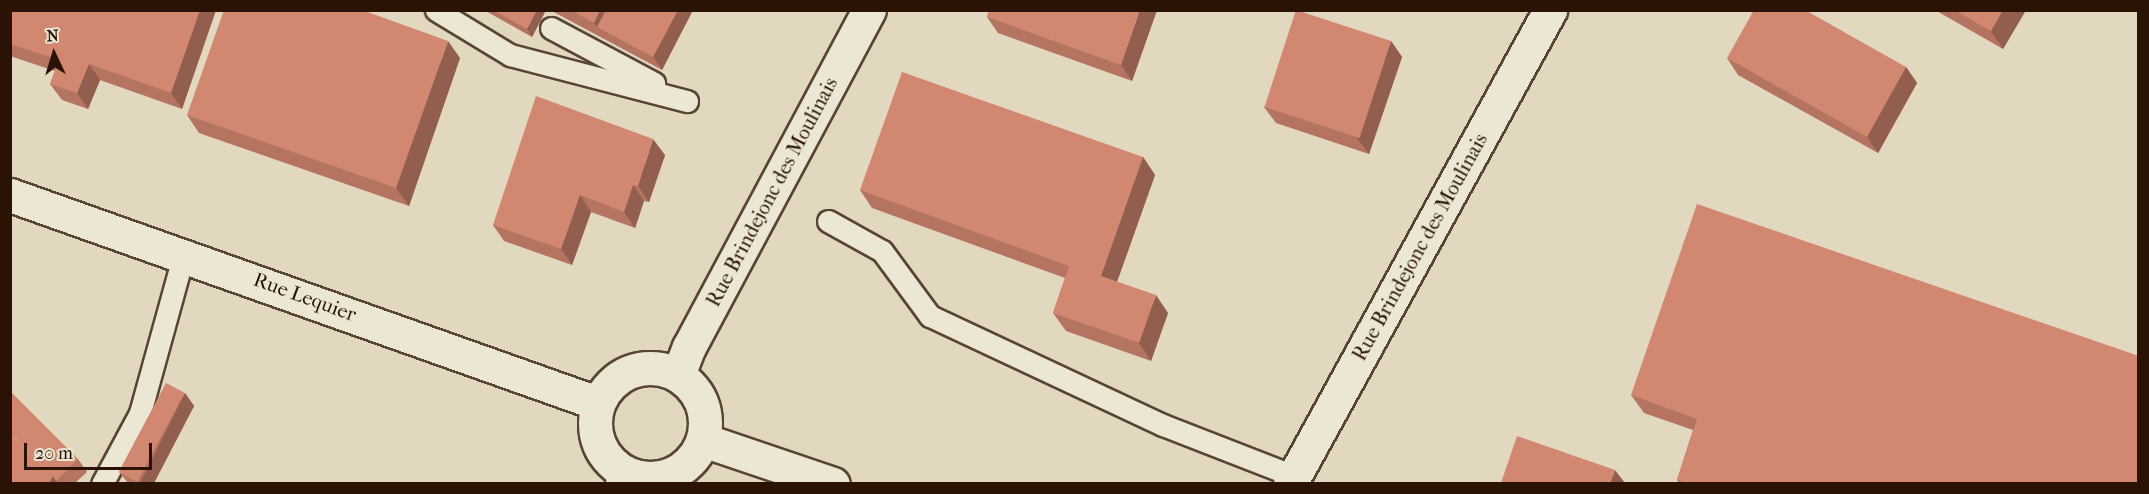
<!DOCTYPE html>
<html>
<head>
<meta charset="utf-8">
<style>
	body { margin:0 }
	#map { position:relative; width:2149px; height:494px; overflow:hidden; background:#e2d8bf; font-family:"IM FELL French Canon",serif }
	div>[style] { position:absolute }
	.roads { filter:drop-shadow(2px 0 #584434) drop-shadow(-2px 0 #584434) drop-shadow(0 2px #584434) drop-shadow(0 -2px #584434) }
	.service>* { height:21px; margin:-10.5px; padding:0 10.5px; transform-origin:10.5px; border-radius:10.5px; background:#ece6d5 }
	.minor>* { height:33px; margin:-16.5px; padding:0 16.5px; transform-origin:16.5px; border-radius:16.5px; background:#ece6d5 }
	.tertiary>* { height:33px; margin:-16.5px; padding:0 16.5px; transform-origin:16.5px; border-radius:16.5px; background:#ece6d5 }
	.tertiary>.ring { margin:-16.5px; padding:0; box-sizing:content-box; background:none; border:33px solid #ece6d5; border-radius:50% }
	.wall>* { inset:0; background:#b47460 }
	.shaded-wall>* { inset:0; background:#925e4e }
	.building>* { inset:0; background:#d18770; transform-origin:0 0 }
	span { translate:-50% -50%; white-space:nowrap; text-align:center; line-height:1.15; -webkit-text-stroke:4.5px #ece6d5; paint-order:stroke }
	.street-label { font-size:20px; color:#2a1205 }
	.frame { position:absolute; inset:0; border:12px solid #2a1205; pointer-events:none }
	.north { position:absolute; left:24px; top:24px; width:60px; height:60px; -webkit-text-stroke:4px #ece6d5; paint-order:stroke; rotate:356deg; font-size:16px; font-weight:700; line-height:24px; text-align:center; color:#2a1205 }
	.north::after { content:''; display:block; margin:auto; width:21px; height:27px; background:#2a1205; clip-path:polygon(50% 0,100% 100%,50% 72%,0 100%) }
	.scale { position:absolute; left:24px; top:443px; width:128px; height:27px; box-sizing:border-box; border:3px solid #2a1205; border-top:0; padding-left:8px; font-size:18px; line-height:21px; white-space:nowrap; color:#2a1205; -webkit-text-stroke:4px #ece6d5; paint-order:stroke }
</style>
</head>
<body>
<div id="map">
	<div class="roads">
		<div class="service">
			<i style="left:436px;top:10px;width:87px;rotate:31.3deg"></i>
			<i style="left:510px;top:55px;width:183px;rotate:14.6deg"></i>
			<i style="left:551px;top:28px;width:117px;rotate:28.1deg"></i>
			<i style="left:828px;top:221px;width:62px;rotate:29.1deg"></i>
			<i style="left:882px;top:251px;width:81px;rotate:53.6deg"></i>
			<i style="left:930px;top:316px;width:257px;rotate:25.1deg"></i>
			<i style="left:1163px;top:425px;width:141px;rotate:21.3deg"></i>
			<i style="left:102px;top:484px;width:81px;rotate:-61.8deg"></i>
			<i style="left:140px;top:413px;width:166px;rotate:-74.6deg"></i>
		</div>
		<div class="minor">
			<i style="left:678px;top:375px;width:30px;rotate:-69deg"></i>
			<i style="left:689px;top:347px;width:382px;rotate:-61.9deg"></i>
			<i style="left:622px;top:484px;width:12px;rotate:-81deg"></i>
			<i style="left:1290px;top:484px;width:541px;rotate:-61.25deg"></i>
		</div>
		<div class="tertiary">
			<i style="left:10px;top:195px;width:623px;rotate:19.51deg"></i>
			<i class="ring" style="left:595px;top:368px;width:77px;height:77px"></i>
			<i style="left:703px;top:440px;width:137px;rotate:18.7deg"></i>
		</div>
	</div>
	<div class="wall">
		<i style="clip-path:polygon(10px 10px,216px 10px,182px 109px,100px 80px,88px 109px,62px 100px,50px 84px,55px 71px,10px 56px)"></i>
		<i style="clip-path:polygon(484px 10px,546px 10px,532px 37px)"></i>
		<i style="clip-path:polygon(550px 10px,693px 10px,662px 70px)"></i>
		<i style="clip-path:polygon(989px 10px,1157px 10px,1132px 81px,998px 33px,987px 17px)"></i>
		<i style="clip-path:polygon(1935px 10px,2026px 10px,2003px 49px)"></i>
		<i style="clip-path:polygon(1391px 41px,1402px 57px,1369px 154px,1276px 123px,1264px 107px)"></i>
		<i style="clip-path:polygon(460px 58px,409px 206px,199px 133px,187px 115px)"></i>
		<i style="clip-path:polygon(1727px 58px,1906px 67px,1917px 83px,1878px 153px,1738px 75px)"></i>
		<i style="clip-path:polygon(665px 155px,649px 202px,644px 201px,635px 228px,591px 212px,572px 265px,504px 241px,493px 225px)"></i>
		<i style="clip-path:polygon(1143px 157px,1155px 175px,1117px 282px,1168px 313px,1151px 361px,1066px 331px,1053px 313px,1065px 278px,872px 208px,860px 190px)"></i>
		<i style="clip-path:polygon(185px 393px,194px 406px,154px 483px,128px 483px,120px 473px)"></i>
		<i style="clip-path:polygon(1631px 395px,2139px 483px,1679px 483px,1677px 480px,1693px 430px,1644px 413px)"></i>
		<i style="clip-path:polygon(78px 459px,87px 472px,75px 483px,10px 483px)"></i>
	</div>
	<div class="shaded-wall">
		<i style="clip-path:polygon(200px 10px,216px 10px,182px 109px,171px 93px)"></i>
		<i style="clip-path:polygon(537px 10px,546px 10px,532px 37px,527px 29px)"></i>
		<i style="clip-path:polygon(600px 10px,622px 10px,597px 27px,594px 23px)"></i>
		<i style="clip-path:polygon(678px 10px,693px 10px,662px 70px,653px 57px)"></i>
		<i style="clip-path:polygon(1140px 10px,1157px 10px,1132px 81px,1121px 65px)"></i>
		<i style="clip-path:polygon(2003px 10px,2026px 10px,2003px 49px,1991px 31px)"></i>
		<i style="clip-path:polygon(448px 41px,460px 58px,409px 206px,396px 188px)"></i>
		<i style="clip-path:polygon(1391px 41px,1402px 57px,1369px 154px,1357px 138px)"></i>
		<i style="clip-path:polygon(89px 64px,100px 80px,88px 109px,77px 93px)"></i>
		<i style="clip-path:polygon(1906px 67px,1917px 83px,1878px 153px,1867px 137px)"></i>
		<i style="clip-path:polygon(653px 139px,665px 155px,649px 202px,638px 186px)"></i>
		<i style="clip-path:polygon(1143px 157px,1155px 175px,1113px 293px,1101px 276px)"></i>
		<i style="clip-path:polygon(633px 185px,644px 201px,635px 228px,624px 212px)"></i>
		<i style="clip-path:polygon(580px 195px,591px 212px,572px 265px,561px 249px)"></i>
		<i style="clip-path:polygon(1156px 295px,1168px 313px,1151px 361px,1139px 343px)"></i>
		<i style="clip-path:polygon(185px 393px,194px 406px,154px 483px,140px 483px)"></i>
		<i style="clip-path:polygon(1615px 470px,1625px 483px,1610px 483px)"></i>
		<i style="clip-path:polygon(53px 476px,58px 483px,49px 483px)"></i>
	</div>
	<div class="building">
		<i style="clip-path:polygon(10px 10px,200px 10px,171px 93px,89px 64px,77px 93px,50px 84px,59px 60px,10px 44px)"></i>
		<i style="clip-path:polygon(224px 10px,362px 10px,448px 41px,396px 188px,187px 115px)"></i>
		<i style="clip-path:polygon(493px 10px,537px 10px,527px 29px)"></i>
		<i style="clip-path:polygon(571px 10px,600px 10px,594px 23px)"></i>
		<i style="clip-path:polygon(606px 10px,678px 10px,653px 57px,597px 27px)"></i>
		<i style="clip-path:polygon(989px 10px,1140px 10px,1121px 65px,987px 17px)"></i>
		<i style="left:1296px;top:10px;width:100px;height:102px;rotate:18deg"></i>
		<i style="clip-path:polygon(1754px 10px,1805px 10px,1906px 67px,1867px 137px,1727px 58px)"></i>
		<i style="clip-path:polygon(1954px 10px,2003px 10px,1991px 31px)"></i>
		<i style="clip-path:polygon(902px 72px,1143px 157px,1101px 276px,1156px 295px,1139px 343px,1053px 313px,1069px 266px,860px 190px)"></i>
		<i style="clip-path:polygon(536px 96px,653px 139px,638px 186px,633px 185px,624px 212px,580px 195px,561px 249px,493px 225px)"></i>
		<i style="clip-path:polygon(1697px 204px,2139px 356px,2139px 483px,1688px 483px,1677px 480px,1697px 419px,1631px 395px)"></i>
		<i style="left:166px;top:383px;width:21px;height:101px;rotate:28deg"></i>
		<i style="clip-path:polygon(10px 391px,78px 459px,56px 481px,53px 476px,10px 433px)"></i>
		<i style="clip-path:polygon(10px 433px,53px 476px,49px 483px,10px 483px)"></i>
		<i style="clip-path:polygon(1517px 436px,1615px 470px,1610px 483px,1501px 483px)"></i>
	</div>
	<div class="street-label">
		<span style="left:772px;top:192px;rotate:-62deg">Rue Brindejonc des Moulinais</span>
		<span style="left:1420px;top:247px;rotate:-61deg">Rue Brindejonc des Moulinais</span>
		<span style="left:305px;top:297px;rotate:20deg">Rue Lequier</span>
	</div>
	<div class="frame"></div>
	<div class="north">N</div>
	<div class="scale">20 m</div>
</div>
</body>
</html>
